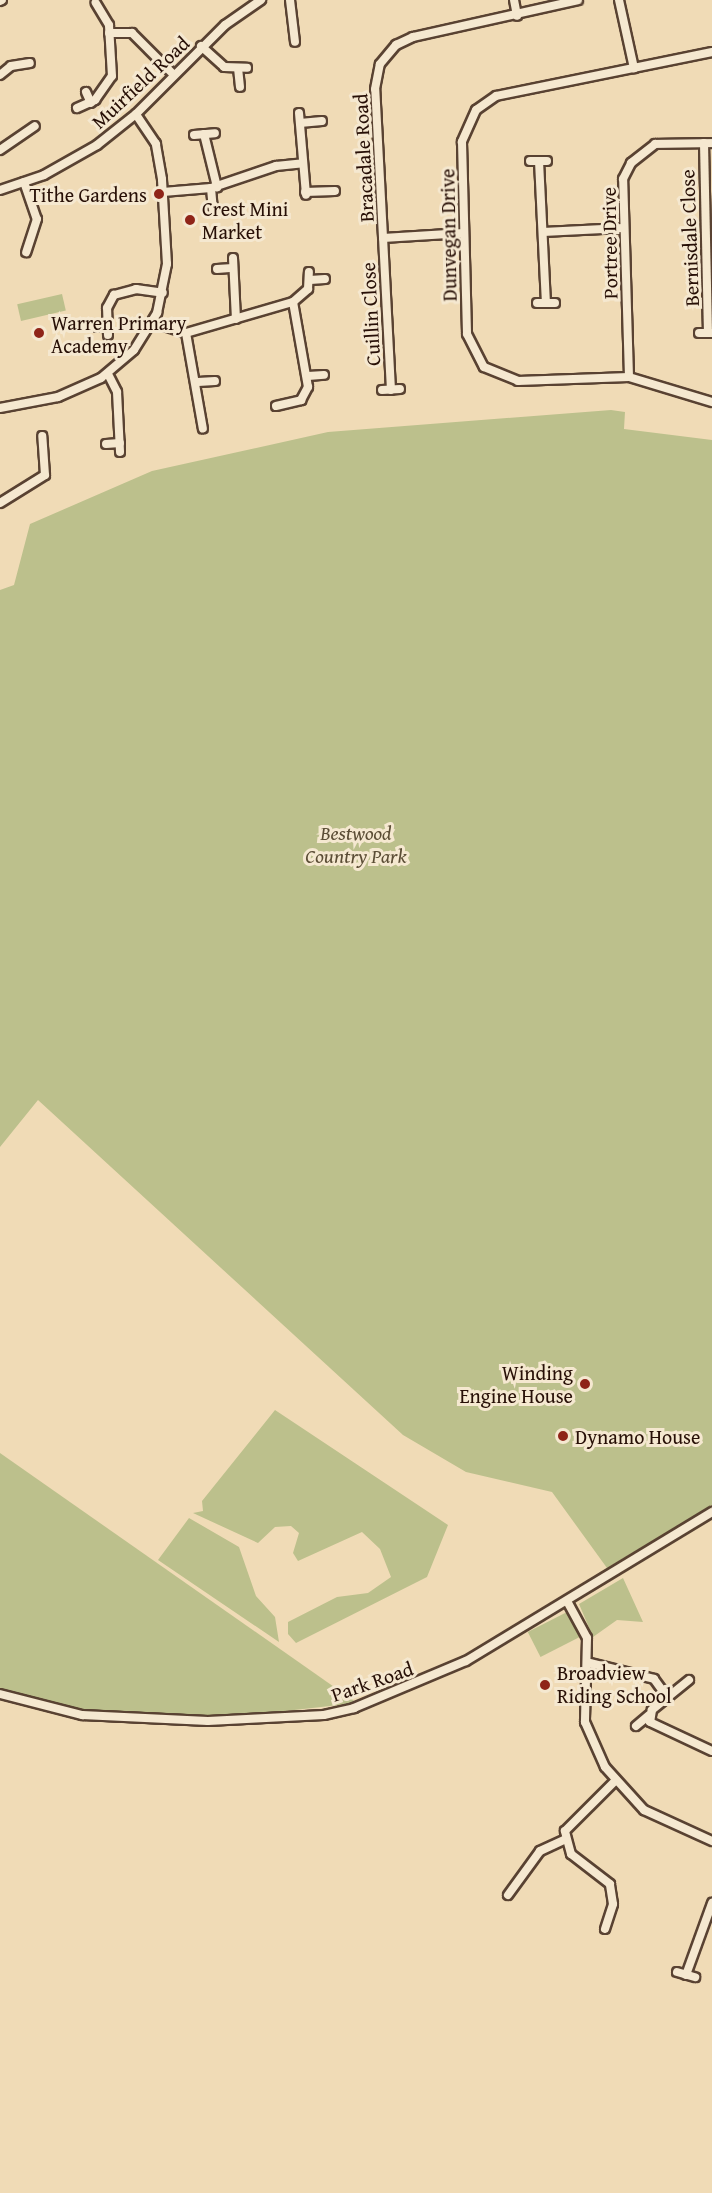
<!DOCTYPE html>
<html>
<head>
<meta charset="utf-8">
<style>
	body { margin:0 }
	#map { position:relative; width:712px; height:2193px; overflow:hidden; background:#f0dbb6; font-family:"Gentium Book Plus",serif }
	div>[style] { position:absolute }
	.green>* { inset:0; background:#bcc08c; transform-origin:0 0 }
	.roads { filter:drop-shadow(2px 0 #594232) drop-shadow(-2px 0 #594232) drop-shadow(0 2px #594232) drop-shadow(0 -2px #594232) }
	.minor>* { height:8px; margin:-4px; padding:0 4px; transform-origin:4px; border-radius:4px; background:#f5e8d0 }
	.dots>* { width:16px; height:16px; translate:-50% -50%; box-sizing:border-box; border:3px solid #f5e8d0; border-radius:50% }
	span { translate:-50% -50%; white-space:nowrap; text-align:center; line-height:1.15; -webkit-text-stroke:6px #f5e8d0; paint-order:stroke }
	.street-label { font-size:20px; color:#270f06 }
	.poi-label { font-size:20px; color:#270f06 }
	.right { translate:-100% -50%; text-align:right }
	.left { translate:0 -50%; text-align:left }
	.park-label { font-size:20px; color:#5b4d35; font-style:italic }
</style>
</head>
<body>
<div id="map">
	<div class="green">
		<i style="left:62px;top:294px;width:17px;height:46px;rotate:77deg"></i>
		<i style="clip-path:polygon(611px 410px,625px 412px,624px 429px,712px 440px,712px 1505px,607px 1568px,552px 1492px,466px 1472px,403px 1435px,38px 1100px,0 1147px,0 590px,14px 585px,30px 524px,152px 471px,328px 432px)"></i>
		<i style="clip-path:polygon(275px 1410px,448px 1525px,427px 1577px,296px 1643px,288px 1634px,288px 1622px,337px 1597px,368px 1593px,391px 1577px,380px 1549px,362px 1532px,298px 1561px,293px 1553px,299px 1533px,291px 1526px,275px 1527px,258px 1543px,193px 1513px,203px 1511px,202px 1501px)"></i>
		<i style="clip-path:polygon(0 1453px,357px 1703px,232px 1717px,133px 1715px,81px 1712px,0 1689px)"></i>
		<i style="clip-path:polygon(189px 1518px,239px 1547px,256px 1596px,275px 1617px,279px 1642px,158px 1560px)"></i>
		<i style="clip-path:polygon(623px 1578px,643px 1622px,617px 1620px,593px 1637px,579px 1604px)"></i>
		<i style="left:567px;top:1612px;width:28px;height:44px;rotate:63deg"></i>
	</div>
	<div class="roads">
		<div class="minor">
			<i style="left:290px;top:0;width:42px;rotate:83.2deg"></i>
			<i style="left:514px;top:0;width:16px;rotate:79deg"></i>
			<i style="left:619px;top:0;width:70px;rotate:77.6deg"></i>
			<i style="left:0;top:1px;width:2px;rotate:-27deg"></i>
			<i style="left:109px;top:33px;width:23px"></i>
			<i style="left:132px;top:33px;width:59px;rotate:45deg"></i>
			<i style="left:201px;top:46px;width:31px;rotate:42deg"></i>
			<i style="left:224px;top:67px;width:23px;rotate:2deg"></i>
			<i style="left:712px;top:52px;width:220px;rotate:168.5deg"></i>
			<i style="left:496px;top:96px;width:24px;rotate:145deg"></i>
			<i style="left:476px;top:110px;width:35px;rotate:114deg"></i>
			<i style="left:462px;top:142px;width:192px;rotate:88.5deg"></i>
			<i style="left:467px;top:334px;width:37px;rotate:63deg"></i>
			<i style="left:484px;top:367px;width:37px;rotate:22deg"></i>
			<i style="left:518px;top:381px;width:111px;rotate:-2.1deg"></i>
			<i style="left:629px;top:377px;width:87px;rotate:16.8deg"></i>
			<i style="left:238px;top:68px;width:19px;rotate:84deg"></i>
			<i style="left:0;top:75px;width:14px;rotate:-39deg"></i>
			<i style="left:11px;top:66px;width:19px;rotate:-9deg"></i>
			<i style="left:86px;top:92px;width:12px;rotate:66deg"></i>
			<i style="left:77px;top:108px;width:20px;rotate:-24deg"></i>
			<i style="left:95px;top:100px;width:29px;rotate:-55deg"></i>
			<i style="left:112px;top:76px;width:51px;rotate:-93.4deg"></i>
			<i style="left:109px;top:25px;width:26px;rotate:-121deg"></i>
			<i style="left:299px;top:113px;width:82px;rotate:85.1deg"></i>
			<i style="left:300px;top:123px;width:22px;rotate:-5deg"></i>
			<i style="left:204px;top:134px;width:55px;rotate:76.2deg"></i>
			<i style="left:194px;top:135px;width:21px;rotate:-5deg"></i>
			<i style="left:704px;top:143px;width:190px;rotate:88.8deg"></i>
			<i style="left:0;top:150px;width:42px;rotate:-34.4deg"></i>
			<i style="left:530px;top:161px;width:17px"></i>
			<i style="left:539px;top:161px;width:142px;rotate:87.2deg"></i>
			<i style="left:24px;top:182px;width:39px;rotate:71deg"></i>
			<i style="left:37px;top:219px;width:35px;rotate:108deg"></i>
			<i style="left:211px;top:188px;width:21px;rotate:85deg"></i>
			<i style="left:0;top:190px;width:46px;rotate:-18.8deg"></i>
			<i style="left:44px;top:175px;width:61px;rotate:-29.5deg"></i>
			<i style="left:97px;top:145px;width:50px;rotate:-38.5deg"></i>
			<i style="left:136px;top:114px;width:126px;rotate:-45deg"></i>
			<i style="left:225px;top:25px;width:44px;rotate:-34.8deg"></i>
			<i style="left:163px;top:192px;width:48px;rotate:-4.8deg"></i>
			<i style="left:211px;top:188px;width:69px;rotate:-18.7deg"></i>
			<i style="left:276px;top:166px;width:27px;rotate:-6deg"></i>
			<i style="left:305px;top:192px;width:30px;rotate:-2deg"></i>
			<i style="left:543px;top:232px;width:80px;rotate:-2.9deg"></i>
			<i style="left:383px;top:238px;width:81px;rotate:-3.5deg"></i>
			<i style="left:233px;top:258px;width:61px;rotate:87.2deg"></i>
			<i style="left:217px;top:269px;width:16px;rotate:-4deg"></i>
			<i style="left:310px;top:280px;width:15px;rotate:-4deg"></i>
			<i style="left:537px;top:303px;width:18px"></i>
			<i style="left:152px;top:322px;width:36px;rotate:18deg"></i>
			<i style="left:186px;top:333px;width:111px;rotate:-16.2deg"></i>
			<i style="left:293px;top:302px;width:20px;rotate:-41deg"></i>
			<i style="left:308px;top:289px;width:17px;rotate:-87deg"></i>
			<i style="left:93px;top:327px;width:15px;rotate:-4deg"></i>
			<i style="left:186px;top:333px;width:97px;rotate:80deg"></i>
			<i style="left:699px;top:333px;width:13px"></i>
			<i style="left:108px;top:335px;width:27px;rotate:-92deg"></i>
			<i style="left:107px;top:308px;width:15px;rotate:-62deg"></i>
			<i style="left:114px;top:295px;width:23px;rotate:-15deg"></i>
			<i style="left:136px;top:289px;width:27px;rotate:8deg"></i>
			<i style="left:108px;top:374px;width:20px;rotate:63deg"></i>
			<i style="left:117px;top:392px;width:60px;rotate:87.1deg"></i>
			<i style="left:308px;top:376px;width:16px;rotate:-4deg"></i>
			<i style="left:629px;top:377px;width:198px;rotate:-91.7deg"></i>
			<i style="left:623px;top:179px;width:18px;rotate:-63deg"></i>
			<i style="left:631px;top:163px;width:31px;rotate:-38deg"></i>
			<i style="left:655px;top:144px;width:57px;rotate:-1deg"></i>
			<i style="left:198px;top:382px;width:17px;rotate:-3deg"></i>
			<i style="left:382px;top:390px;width:18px;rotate:-3deg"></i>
			<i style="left:391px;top:390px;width:301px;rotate:-93deg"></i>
			<i style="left:375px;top:89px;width:25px;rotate:-79deg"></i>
			<i style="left:380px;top:64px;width:25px;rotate:-50deg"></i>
			<i style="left:396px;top:45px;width:19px;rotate:-25deg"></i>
			<i style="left:413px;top:37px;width:169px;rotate:-12.6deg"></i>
			<i style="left:276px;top:406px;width:26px;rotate:-13deg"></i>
			<i style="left:301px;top:400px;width:15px;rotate:-62deg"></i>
			<i style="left:308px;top:387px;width:86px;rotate:-100deg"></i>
			<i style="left:0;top:408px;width:59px;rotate:-10.7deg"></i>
			<i style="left:58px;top:397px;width:47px;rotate:-23.8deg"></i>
			<i style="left:101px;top:378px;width:43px;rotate:-40.3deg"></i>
			<i style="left:134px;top:350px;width:44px;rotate:-58.1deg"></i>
			<i style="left:157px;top:313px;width:50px;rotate:-78.5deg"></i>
			<i style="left:167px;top:264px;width:85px;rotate:-93.4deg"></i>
			<i style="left:162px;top:179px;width:36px;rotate:-100deg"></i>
			<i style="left:156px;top:144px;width:36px;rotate:-124deg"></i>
			<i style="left:106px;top:444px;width:14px;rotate:-4deg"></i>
			<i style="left:0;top:503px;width:53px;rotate:-31.9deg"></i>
			<i style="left:45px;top:475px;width:39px;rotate:-94deg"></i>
			<i style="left:567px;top:1601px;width:42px;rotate:61.6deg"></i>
			<i style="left:587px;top:1638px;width:84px;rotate:91.4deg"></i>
			<i style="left:585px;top:1722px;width:49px;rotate:66deg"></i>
			<i style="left:605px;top:1767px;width:58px;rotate:47.8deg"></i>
			<i style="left:644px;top:1810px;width:75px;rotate:24.5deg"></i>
			<i style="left:590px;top:1663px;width:66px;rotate:14deg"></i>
			<i style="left:654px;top:1679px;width:24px;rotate:54deg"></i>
			<i style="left:689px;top:1680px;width:48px;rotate:141deg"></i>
			<i style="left:652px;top:1710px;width:12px;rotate:99deg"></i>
			<i style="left:650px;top:1722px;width:68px;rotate:25.1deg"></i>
			<i style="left:0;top:1694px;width:85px;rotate:14.4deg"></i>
			<i style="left:82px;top:1715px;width:126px;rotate:2.7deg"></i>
			<i style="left:208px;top:1721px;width:116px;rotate:-3deg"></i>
			<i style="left:324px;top:1715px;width:31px;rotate:-13deg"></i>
			<i style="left:354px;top:1708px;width:121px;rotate:-22.8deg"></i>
			<i style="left:466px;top:1661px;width:288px;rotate:-31.2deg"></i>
			<i style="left:636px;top:1726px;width:17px;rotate:-40deg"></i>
			<i style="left:508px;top:1895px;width:54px;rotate:-54deg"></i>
			<i style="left:540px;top:1851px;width:26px;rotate:-25deg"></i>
			<i style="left:605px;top:1929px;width:26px;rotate:-72deg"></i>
			<i style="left:613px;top:1904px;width:20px;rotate:-99deg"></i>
			<i style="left:610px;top:1884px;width:49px;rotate:-142.4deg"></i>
			<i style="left:571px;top:1854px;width:24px;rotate:-105deg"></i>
			<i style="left:565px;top:1831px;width:69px;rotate:-45deg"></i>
			<i style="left:677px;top:1972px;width:19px;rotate:16deg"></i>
			<i style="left:686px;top:1975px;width:77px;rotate:-70.1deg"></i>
		</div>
	</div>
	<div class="dots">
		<i style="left:159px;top:194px;background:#8f2418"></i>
		<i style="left:190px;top:220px;background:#8f2418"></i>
		<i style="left:39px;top:333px;background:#8f2418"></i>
		<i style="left:585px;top:1384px;background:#8f2418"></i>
		<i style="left:563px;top:1436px;background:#8f2418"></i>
		<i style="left:545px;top:1685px;background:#8f2418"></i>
	</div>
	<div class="street-label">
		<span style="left:140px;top:82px;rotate:-43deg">Muirfield Road</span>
		<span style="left:363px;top:158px;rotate:-93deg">Bracadale Road</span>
		<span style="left:448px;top:235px;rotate:-91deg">Dunvegan Drive</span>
		<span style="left:689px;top:238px;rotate:-92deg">Bernisdale Close</span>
		<span style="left:609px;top:243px;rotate:-91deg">Portree Drive</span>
		<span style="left:370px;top:314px;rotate:-93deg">Cuillin Close</span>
		<span style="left:372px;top:1681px;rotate:-19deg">Park Road</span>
	</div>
	<div class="poi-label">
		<span class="right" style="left:147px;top:194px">Tithe Gardens</span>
		<span class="left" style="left:202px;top:220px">Crest Mini<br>Market</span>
		<span class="left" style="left:51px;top:334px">Warren Primary<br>Academy</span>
		<span class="right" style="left:573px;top:1384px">Winding<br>Engine House</span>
		<span class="left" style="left:575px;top:1436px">Dynamo House</span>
		<span class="left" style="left:557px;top:1684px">Broadview<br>Riding School</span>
	</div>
	<div class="park-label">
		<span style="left:356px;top:844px">Bestwood<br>Country Park</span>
	</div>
</div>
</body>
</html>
